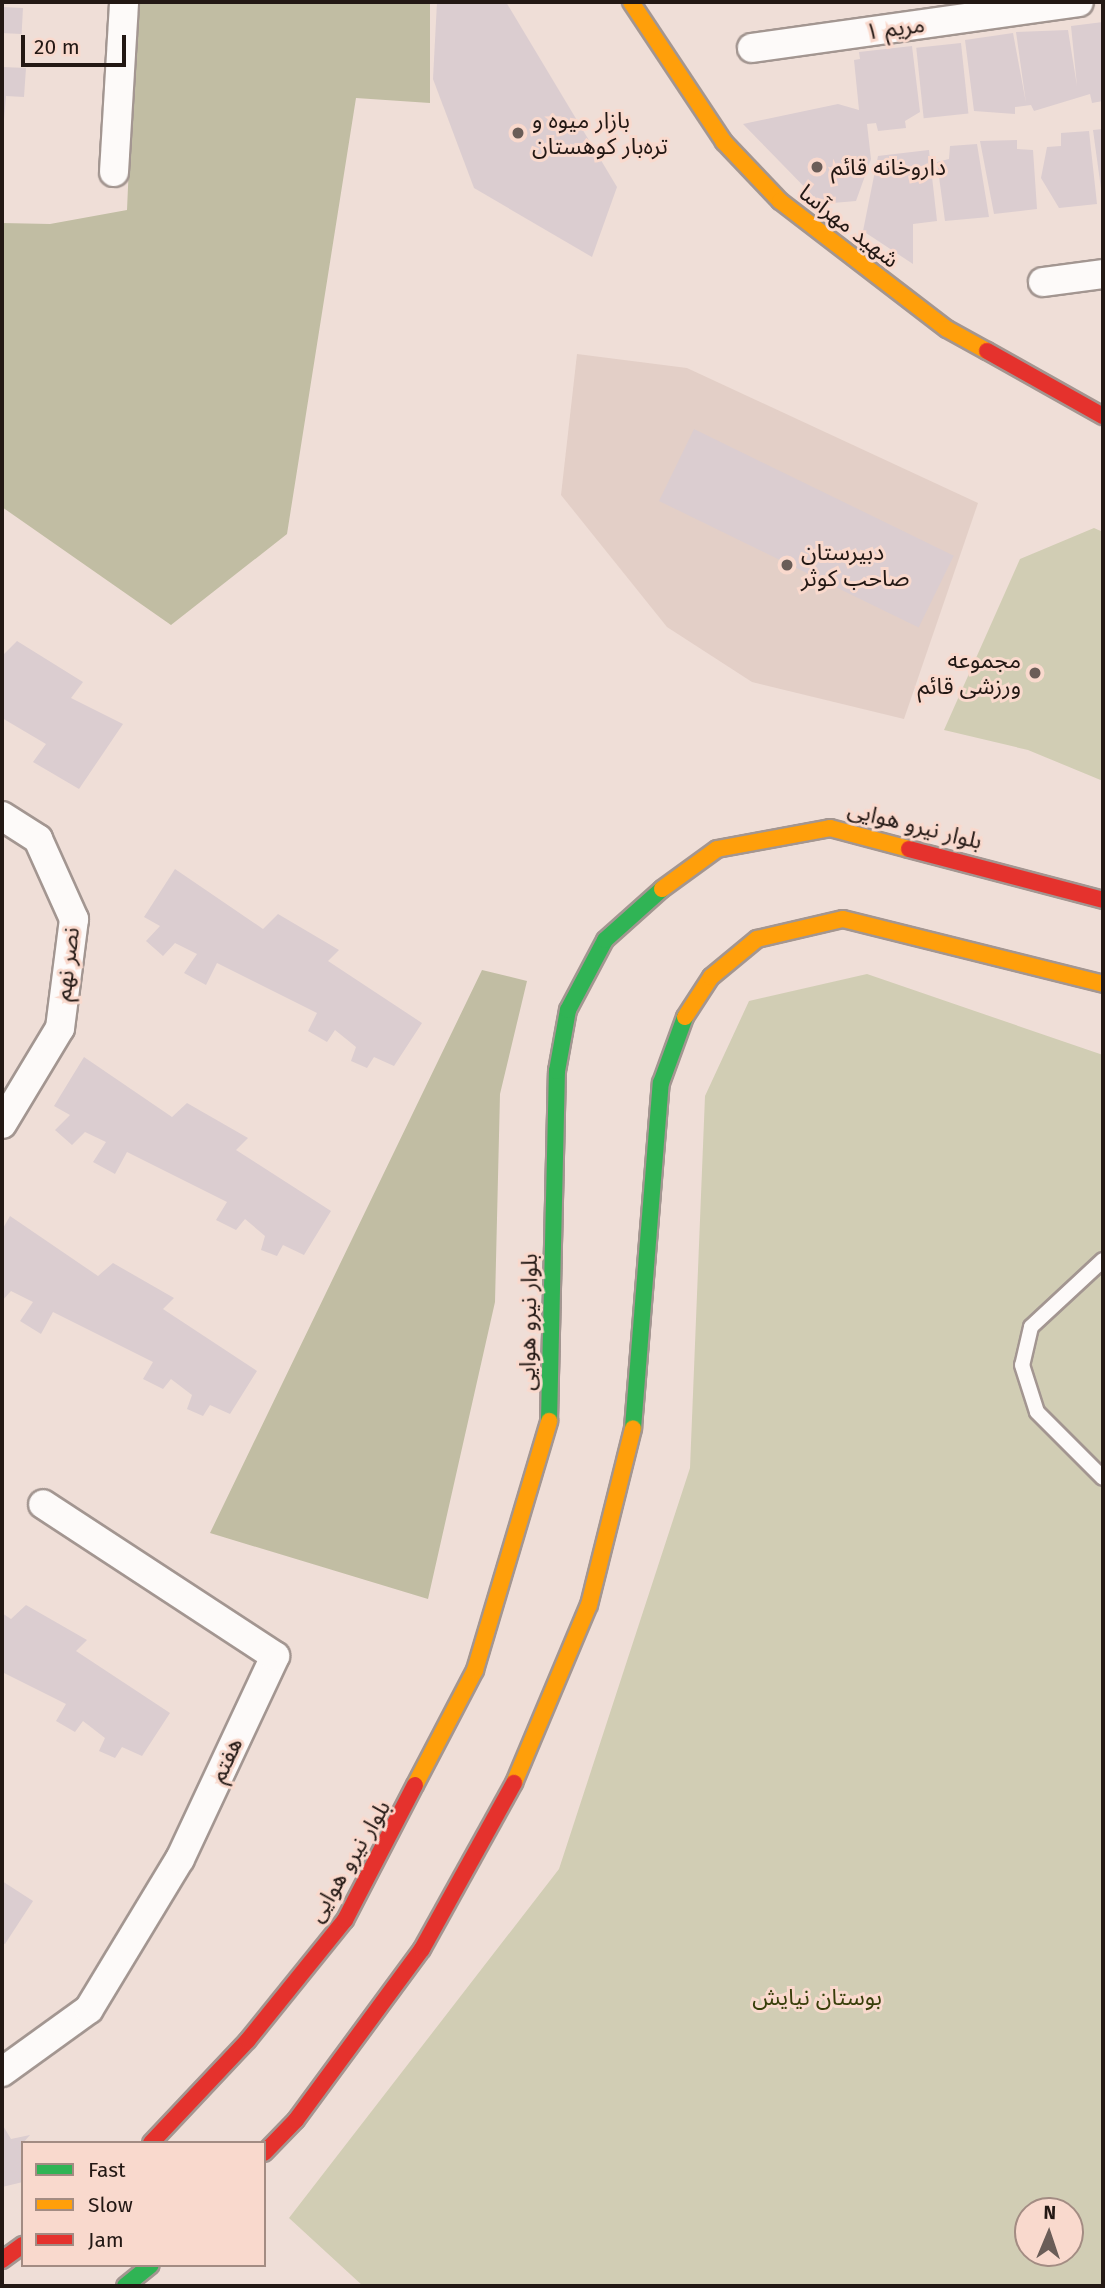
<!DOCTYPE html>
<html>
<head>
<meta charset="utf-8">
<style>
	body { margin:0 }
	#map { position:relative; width:1105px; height:2288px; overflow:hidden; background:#efded7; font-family:"Fira Sans","Noto Sans Arabic",sans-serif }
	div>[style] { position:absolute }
	.education>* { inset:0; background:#e3cfc7 }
	.green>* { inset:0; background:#d1cdb4 }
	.forest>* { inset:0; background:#c1bda3 }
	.building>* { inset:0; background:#dbcdd0; transform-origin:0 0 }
	.roads { filter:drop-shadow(2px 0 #a39691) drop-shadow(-2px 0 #a39691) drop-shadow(0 2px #a39691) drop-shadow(0 -2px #a39691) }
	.lane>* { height:14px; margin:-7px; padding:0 7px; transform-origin:7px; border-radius:7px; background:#fdfaf9 }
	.street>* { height:28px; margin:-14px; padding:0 14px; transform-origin:14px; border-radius:14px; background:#fdfaf9 }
	.fast>* { height:16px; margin:-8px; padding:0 8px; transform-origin:8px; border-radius:8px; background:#30b455 }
	.slow>* { height:16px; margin:-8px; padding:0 8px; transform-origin:8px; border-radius:8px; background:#ff9f0a }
	.jam>* { height:16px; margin:-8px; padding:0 8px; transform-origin:8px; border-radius:8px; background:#e5322d }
	.dots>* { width:19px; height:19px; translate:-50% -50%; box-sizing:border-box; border:4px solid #f9d9cd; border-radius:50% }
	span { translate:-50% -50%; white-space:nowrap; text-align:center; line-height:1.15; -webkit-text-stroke:6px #f9d9cd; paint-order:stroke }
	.street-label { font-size:23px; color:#231814 }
	.poi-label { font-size:23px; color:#231814 }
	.left { translate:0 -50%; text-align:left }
	.right { translate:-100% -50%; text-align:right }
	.park-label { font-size:23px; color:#383e0a }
	.frame { position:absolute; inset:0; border:4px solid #231814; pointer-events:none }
	.legend { position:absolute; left:21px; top:2141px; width:245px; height:126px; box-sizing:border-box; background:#f9d9cd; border:2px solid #a38c83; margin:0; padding:9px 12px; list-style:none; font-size:21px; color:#231814 }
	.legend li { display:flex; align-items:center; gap:14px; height:35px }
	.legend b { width:35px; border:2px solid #a38c83 }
	.north { position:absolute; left:1014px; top:2197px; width:70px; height:70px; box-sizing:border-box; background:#f9d9cd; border:2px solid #a38c83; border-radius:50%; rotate:2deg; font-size:19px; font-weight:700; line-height:28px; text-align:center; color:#231814 }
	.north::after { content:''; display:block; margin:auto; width:24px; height:32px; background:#6a5d58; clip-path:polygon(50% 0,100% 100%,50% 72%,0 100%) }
	.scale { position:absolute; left:21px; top:35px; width:105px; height:32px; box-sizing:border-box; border:4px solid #231814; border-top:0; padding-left:9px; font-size:21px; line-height:24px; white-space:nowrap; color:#231814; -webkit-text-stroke:5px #f9d9cd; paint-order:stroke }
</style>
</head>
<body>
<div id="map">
	<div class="education">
		<i style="clip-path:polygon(577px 354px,687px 368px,978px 503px,904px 719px,752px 682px,667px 627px,561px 495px)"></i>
	</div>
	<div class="green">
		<i style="clip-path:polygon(1094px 528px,1103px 532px,1103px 781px,1028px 750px,944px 730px,1020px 559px)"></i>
		<i style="clip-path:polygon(evenodd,867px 974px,1103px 1055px,1103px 2286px,363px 2286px,289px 2218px,559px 1869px,690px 1468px,705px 1096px,749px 1001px,867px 974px,1028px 2211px,1070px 2211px,1070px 2253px,1028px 2253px,1028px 2211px)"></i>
	</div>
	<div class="forest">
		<i style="clip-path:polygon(136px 2px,430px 2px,430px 103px,356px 98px,287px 534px,171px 625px,2px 507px,2px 223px,50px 224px,127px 210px)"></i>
		<i style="clip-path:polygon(482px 970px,527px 981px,500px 1094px,495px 1302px,428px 1599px,210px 1533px)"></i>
	</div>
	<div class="building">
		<i style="clip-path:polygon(437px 2px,506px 2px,617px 187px,592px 257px,474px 188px,433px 79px)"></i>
		<i style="left:2px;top:7px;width:21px;height:26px;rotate:3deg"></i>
		<i style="clip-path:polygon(1103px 22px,1103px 101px,1092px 103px,1090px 94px,1034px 111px,1031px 105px,1015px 107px,1015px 114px,974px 111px,965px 40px,1013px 33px,1026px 103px,1016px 32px,1068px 30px,1077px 86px,1071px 26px)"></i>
		<i style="left:961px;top:43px;width:71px;height:45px;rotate:84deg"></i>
		<i style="clip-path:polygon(912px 46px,920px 112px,905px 121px,906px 128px,878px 131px,876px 123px,867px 124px,871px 159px,856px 201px,821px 204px,743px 124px,838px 104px,859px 110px,854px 60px,860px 59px,859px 52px)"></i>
		<i style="clip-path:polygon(2px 67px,26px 68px,24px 97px,6px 96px,4px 120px)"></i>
		<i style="clip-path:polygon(1103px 129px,1103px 196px,1102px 196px,1093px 130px)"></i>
		<i style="clip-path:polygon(1089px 131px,1097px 204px,1059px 208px,1041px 178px,1047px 147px,1061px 146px,1061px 133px)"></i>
		<i style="clip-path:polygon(1017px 140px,1017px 149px,1033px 150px,1037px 209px,994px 214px,980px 141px)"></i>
		<i style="clip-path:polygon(977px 144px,989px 217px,945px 221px,937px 162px,949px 159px,950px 146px)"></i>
		<i style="clip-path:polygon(929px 150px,937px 221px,913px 224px,913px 264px,863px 231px,878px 156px)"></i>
		<i style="left:694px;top:429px;width:289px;height:80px;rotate:26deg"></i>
		<i style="clip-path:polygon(17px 641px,83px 682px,71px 698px,123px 724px,79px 789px,33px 762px,46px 744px,2px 718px,2px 656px)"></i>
		<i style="clip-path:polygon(175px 869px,263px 929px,278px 914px,339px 950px,328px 961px,422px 1023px,394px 1066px,374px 1057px,367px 1068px,351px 1061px,356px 1047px,335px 1030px,327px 1042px,308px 1031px,317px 1013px,217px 963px,206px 985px,184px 973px,197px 954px,175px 943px,163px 956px,146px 941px,160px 926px,144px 917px)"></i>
		<i style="clip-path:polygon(84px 1057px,172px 1117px,187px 1103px,248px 1138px,236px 1150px,331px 1211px,304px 1255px,283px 1245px,277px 1256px,261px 1250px,265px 1236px,245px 1219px,236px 1230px,216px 1220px,227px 1202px,127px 1152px,115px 1174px,93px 1162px,106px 1142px,85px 1132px,72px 1145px,55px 1130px,70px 1115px,54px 1106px)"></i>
		<i style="clip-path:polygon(10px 1216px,98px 1276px,113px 1263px,174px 1298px,163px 1309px,257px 1371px,230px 1414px,210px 1405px,203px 1416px,187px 1409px,192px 1395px,171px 1379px,163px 1389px,143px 1379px,153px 1362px,53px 1312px,41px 1334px,20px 1321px,33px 1302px,11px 1291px,2px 1301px,2px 1230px)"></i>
		<i style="clip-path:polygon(26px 1605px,87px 1640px,76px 1651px,170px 1713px,142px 1756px,122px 1747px,115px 1758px,99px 1751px,105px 1738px,83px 1721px,75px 1732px,56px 1721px,66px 1704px,2px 1672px,2px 1613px,11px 1619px)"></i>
		<i style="clip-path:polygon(2px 1881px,33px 1901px,5px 1944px,2px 1943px)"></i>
		<i style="clip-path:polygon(2px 2124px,11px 2139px,30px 2135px,23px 2143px,23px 2182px,2px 2187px)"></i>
	</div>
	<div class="roads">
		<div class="lane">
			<i style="left:1103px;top:1260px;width:98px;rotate:137.1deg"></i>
			<i style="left:1031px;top:1327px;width:39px;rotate:103deg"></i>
			<i style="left:1022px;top:1365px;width:49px;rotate:72.3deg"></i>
			<i style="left:1037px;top:1412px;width:93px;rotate:45deg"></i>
		</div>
		<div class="street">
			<i style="left:752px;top:48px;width:330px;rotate:-8deg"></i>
			<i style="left:114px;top:172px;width:170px;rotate:-86.6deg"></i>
			<i style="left:1043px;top:282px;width:61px;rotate:-7.6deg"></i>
			<i style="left:2px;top:816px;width:43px;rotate:32.6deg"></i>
			<i style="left:38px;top:839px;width:88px;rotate:65.8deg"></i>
			<i style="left:74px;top:919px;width:110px;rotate:97.3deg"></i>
			<i style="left:60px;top:1028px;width:112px;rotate:121.1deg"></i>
			<i style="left:2px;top:2072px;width:107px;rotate:-35.9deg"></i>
			<i style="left:89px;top:2009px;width:175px;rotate:-58.8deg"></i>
			<i style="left:180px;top:1859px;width:224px;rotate:-64.9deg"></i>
			<i style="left:275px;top:1656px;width:277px;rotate:-146.8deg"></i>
		</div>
		<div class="fast">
			<i style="left:549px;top:1421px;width:350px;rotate:-88.7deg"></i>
			<i style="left:557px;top:1071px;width:62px;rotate:-79.8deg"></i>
			<i style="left:568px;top:1010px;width:79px;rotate:-62.1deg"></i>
			<i style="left:605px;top:940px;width:76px;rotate:-41.8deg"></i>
			<i style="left:633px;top:1428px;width:346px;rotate:-85.4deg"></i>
			<i style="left:661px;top:1083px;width:70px;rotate:-70deg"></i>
			<i style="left:125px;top:2286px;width:33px;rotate:-39deg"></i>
		</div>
		<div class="slow">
			<i style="left:631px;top:2px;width:168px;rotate:56.4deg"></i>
			<i style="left:724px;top:142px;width:81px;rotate:46.5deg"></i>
			<i style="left:780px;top:201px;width:210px;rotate:37.5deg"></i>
			<i style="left:947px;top:329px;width:46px;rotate:28.8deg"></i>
			<i style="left:662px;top:889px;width:68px;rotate:-36deg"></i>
			<i style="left:717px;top:849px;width:115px;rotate:-10.5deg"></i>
			<i style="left:830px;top:828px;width:82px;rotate:14.9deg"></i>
			<i style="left:685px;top:1017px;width:48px;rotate:-57deg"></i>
			<i style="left:711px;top:977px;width:60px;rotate:-39.6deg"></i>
			<i style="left:757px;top:939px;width:88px;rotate:-13.1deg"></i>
			<i style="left:843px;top:919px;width:268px;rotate:14deg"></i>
			<i style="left:514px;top:1783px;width:193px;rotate:-67.2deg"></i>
			<i style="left:589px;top:1605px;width:182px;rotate:-76deg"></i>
			<i style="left:415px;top:1785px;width:130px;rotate:-62.4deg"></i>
			<i style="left:475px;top:1670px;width:260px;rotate:-73.4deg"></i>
		</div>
		<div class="jam">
			<i style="left:987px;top:351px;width:133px;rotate:29.3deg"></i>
			<i style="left:909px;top:849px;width:201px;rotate:14.7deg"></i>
			<i style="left:151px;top:2143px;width:141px;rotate:-46.7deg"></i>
			<i style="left:248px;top:2040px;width:154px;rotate:-51.1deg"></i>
			<i style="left:345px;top:1920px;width:152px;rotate:-62.6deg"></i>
			<i style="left:264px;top:2153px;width:46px;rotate:-45.9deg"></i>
			<i style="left:296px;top:2120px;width:212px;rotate:-53.6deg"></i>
			<i style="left:422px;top:1949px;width:190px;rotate:-61deg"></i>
			<i style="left:2px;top:2260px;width:26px;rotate:-36deg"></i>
		</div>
	</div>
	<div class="dots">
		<i style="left:518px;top:133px;background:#6a5d58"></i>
		<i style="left:817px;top:167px;background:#6a5d58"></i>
		<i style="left:787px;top:565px;background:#6a5d58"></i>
		<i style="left:1035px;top:673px;background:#6a5d58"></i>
	</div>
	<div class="street-label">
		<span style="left:895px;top:28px;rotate:-8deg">مریم ۱</span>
		<span style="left:849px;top:226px;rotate:38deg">شهید مهرآسا</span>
		<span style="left:915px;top:825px;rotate:14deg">بلوار نیرو هوایی</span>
		<span style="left:67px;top:964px;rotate:-83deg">نصر نهم</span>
		<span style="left:528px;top:1322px;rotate:-89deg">بلوار نیرو هوایی</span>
		<span style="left:226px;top:1760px;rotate:-65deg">هفتم</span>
		<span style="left:349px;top:1861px;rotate:-59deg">بلوار نیرو هوایی</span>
	</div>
	<div class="poi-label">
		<span class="left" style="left:532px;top:133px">بازار میوه و<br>تره‌بار کوهستان</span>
		<span class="left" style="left:831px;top:167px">داروخانه قائم</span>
		<span class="left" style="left:801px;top:565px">دبيرستان<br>صاحب كوثر</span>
		<span class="right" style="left:1021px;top:673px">مجموعه<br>ورزشی قائم</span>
	</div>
	<div class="park-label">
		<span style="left:817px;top:1997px">بوستان نیایش</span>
	</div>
	<div class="frame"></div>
	<ul class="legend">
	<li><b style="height:9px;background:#30b455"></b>Fast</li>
	<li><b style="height:9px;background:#ff9f0a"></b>Slow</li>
	<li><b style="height:9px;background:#e5322d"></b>Jam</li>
	</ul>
	<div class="north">N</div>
	<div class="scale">20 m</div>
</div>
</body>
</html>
